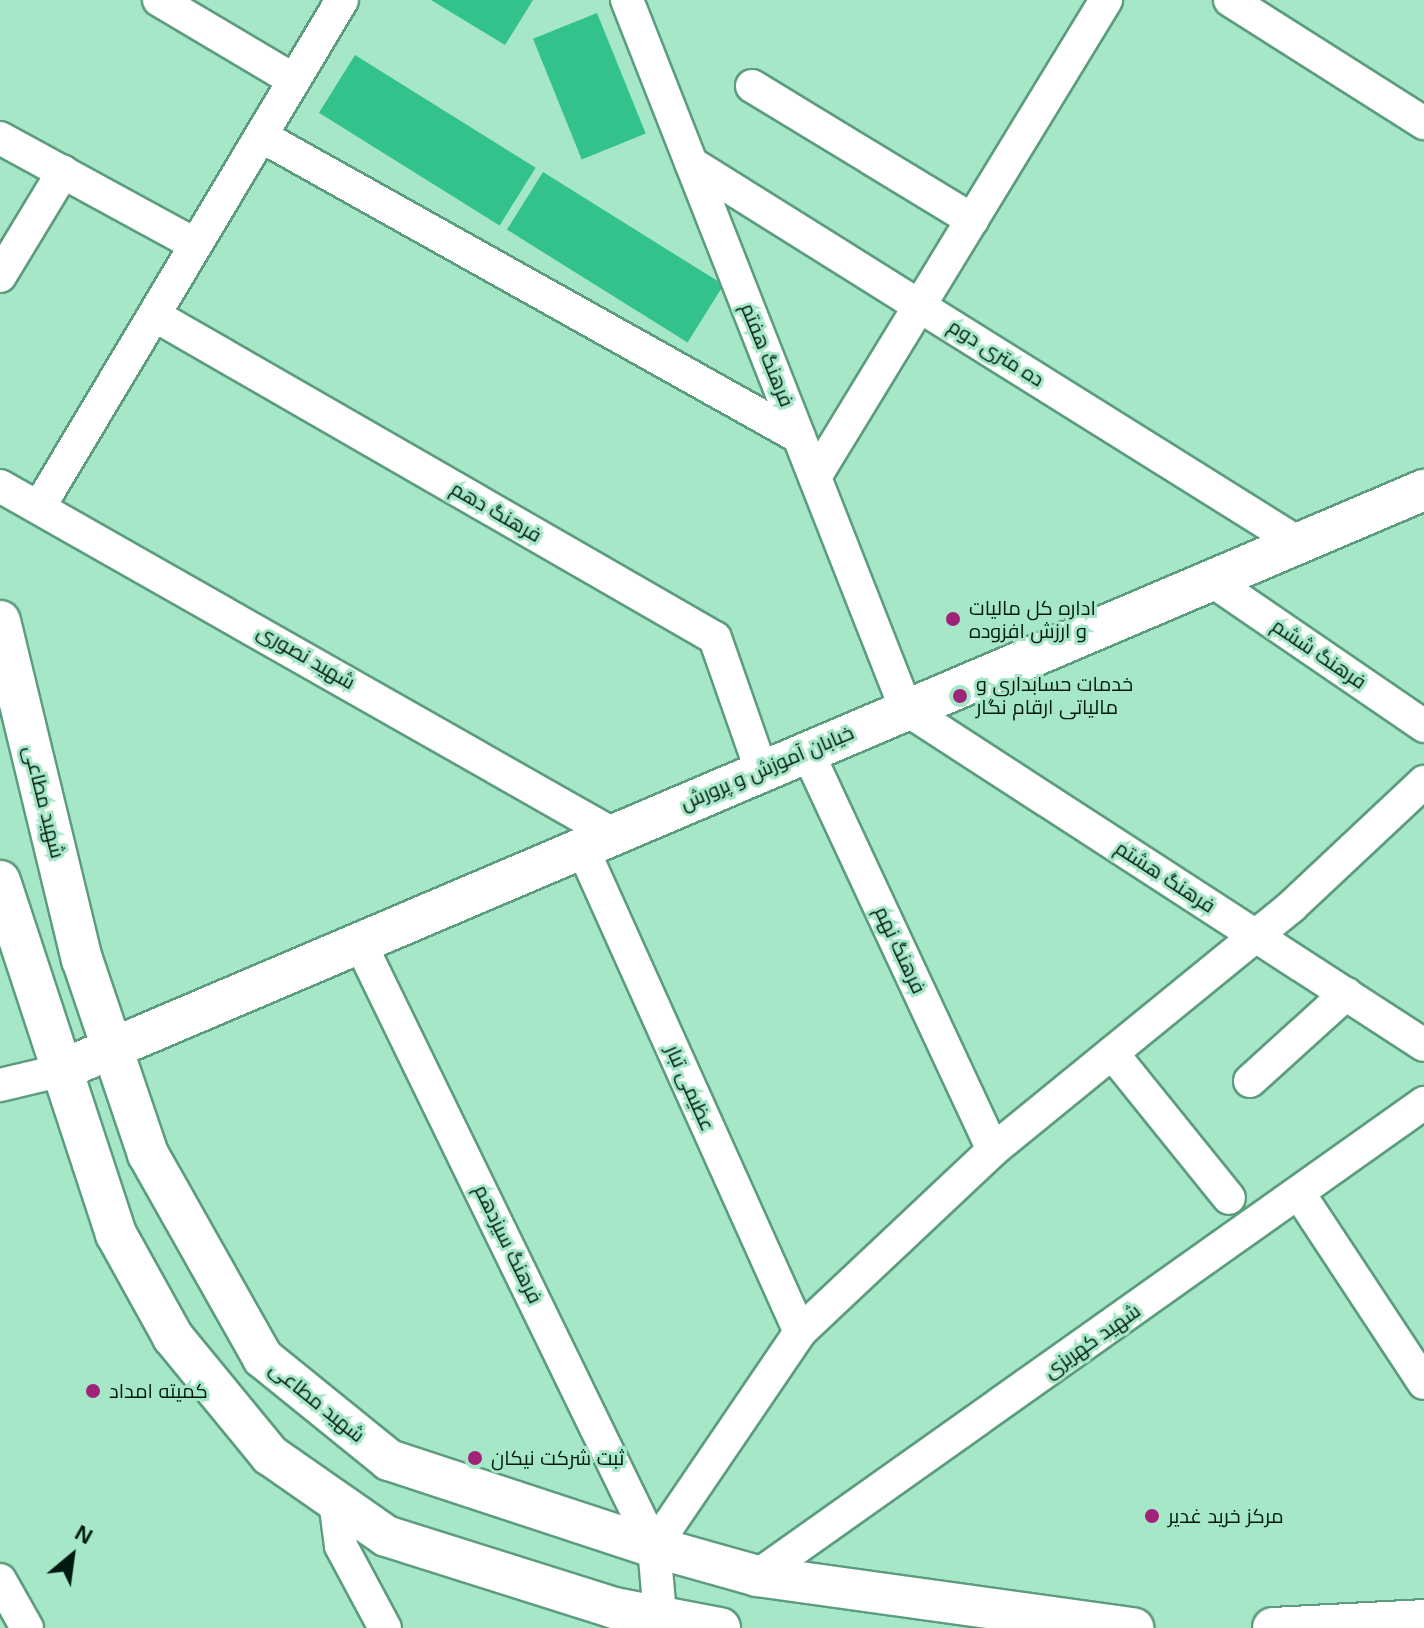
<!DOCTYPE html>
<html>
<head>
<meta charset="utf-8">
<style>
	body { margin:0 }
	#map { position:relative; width:1424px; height:1628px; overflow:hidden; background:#a6e7c8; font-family:Helvetica,Cairo,sans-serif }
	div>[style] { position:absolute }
	.building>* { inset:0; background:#33c18c; transform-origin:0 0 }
	.roads { filter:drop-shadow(2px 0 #5d9c7f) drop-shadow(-2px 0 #5d9c7f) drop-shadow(0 2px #5d9c7f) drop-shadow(0 -2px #5d9c7f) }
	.minor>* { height:32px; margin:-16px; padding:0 16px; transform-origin:16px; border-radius:16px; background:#fff }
	.tertiary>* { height:40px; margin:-20px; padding:0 20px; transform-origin:20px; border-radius:20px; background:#fff }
	.dots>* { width:22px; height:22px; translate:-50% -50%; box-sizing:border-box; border:4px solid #a6e7c8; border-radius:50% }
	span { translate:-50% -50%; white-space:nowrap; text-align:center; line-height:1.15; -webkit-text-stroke:6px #a6e7c8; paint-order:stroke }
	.street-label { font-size:20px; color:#011a0f }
	.poi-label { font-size:20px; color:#011a0f }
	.left { translate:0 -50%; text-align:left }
	.north { position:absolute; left:32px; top:1516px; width:80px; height:80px; -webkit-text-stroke:6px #a6e7c8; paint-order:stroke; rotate:29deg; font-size:22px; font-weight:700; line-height:32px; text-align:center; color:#011a0f }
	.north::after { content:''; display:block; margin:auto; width:28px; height:36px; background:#011a0f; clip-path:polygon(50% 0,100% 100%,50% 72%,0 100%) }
</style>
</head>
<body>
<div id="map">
	<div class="building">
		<i style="clip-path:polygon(431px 0,533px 0,505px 45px)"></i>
		<i style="left:597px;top:13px;width:130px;height:69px;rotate:68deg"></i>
		<i style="left:355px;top:55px;width:213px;height:68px;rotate:32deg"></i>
		<i style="left:543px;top:172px;width:213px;height:68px;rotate:32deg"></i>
	</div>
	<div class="roads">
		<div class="minor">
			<i style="left:159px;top:0;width:157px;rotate:30.7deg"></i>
			<i style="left:627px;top:0;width:762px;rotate:68.52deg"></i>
			<i style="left:906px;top:709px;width:617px;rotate:32.97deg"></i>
			<i style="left:1230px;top:0;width:230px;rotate:32.4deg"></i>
			<i style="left:752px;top:86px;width:258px;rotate:31.3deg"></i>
			<i style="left:261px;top:136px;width:616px;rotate:29.23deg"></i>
			<i style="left:0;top:138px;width:223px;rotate:28.6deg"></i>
			<i style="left:691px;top:163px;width:718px;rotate:32.03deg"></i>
			<i style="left:0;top:276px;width:122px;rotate:-58.8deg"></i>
			<i style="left:154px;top:315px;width:647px;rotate:29.93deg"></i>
			<i style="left:715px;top:638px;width:142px;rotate:70.7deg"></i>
			<i style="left:815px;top:477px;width:559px;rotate:-58.61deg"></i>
			<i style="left:0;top:486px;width:700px;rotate:29.6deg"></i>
			<i style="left:41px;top:504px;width:587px;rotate:-59.15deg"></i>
			<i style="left:1214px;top:582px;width:255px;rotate:34.4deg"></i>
			<i style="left:807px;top:751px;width:440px;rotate:65deg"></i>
			<i style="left:581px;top:845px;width:534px;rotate:65.79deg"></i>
			<i style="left:359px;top:941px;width:674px;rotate:64.04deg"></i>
			<i style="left:1112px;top:1053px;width:186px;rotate:51.1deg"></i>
			<i style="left:1250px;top:1081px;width:130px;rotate:-42.2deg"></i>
			<i style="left:0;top:1085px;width:61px;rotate:-13.3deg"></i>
			<i style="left:1300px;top:1195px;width:225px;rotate:56.6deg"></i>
			<i style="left:335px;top:1501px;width:45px;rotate:82.4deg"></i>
			<i style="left:341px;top:1546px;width:93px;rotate:61.8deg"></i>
			<i style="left:757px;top:1576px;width:818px;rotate:-35.34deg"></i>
			<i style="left:0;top:1580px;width:55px;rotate:60.6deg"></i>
			<i style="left:641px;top:1626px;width:22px;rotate:-30deg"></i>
			<i style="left:660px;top:1615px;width:68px;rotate:-95deg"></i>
			<i style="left:654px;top:1547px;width:260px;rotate:-55.8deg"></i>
			<i style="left:800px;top:1332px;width:265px;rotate:-43.3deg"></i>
			<i style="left:993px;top:1150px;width:385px;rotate:-39.2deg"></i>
			<i style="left:1291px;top:907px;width:183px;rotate:-43.2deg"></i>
		</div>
		<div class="tertiary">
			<i style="left:0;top:621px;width:348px;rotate:76.4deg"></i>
			<i style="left:82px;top:959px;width:206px;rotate:71.3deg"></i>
			<i style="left:148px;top:1154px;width:234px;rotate:60.6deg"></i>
			<i style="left:263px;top:1358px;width:162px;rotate:39deg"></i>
			<i style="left:389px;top:1460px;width:279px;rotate:18.2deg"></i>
			<i style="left:654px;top:1547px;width:107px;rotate:15.7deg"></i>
			<i style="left:757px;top:1576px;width:380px;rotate:7.9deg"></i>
			<i style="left:0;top:881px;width:372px;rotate:71.8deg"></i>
			<i style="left:116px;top:1234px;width:118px;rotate:61deg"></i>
			<i style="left:173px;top:1337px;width:153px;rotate:50.6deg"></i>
			<i style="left:270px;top:1455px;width:141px;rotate:34.9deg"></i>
			<i style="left:386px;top:1536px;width:239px;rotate:17.5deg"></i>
			<i style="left:614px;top:1608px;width:108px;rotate:10.7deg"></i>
			<i style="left:59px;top:1071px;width:1484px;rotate:-23.06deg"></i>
			<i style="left:1273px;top:1628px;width:151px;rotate:-3deg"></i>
		</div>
	</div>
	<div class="dots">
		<i style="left:953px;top:619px;background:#9f2379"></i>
		<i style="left:960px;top:696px;background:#9f2379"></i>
		<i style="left:93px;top:1391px;background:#9f2379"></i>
		<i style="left:475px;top:1458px;background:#9f2379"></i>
		<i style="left:1152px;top:1516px;background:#9f2379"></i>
	</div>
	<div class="street-label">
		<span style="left:996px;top:353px;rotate:32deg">ده متری دوم</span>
		<span style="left:767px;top:355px;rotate:68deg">فرهنگ هفتم</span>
		<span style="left:496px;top:512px;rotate:30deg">فرهنگ دهم</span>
		<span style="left:1319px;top:654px;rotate:34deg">فرهنگ ششم</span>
		<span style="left:306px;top:657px;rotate:30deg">شهید نصوری</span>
		<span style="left:767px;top:768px;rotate:-23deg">خیابان آموزش و پرورش</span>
		<span style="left:44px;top:802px;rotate:76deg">شهید مطاعی</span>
		<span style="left:1165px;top:877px;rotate:33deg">فرهنگ هشتم</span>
		<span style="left:900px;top:950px;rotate:65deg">فرهنگ نهم</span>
		<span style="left:690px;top:1088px;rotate:66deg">عظیمی تبار</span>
		<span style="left:508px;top:1244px;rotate:64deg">فرهنگ سیزدهم</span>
		<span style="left:1092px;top:1341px;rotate:-35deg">شهید کهریزی</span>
		<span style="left:317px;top:1402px;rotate:39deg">شهید مطاعی</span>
	</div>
	<div class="poi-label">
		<span class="left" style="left:969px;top:620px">اداره کل مالیات<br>و ارزش افزوده</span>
		<span class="left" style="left:976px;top:696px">خدمات حسابداری و<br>مالیاتی ارقام نگار</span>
		<span class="left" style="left:109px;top:1391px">کمیته امداد</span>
		<span class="left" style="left:491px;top:1458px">ثبت شرکت نیکان</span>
		<span class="left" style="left:1168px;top:1516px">مرکز خرید غدیر</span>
	</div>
	<div class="north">N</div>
</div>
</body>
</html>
